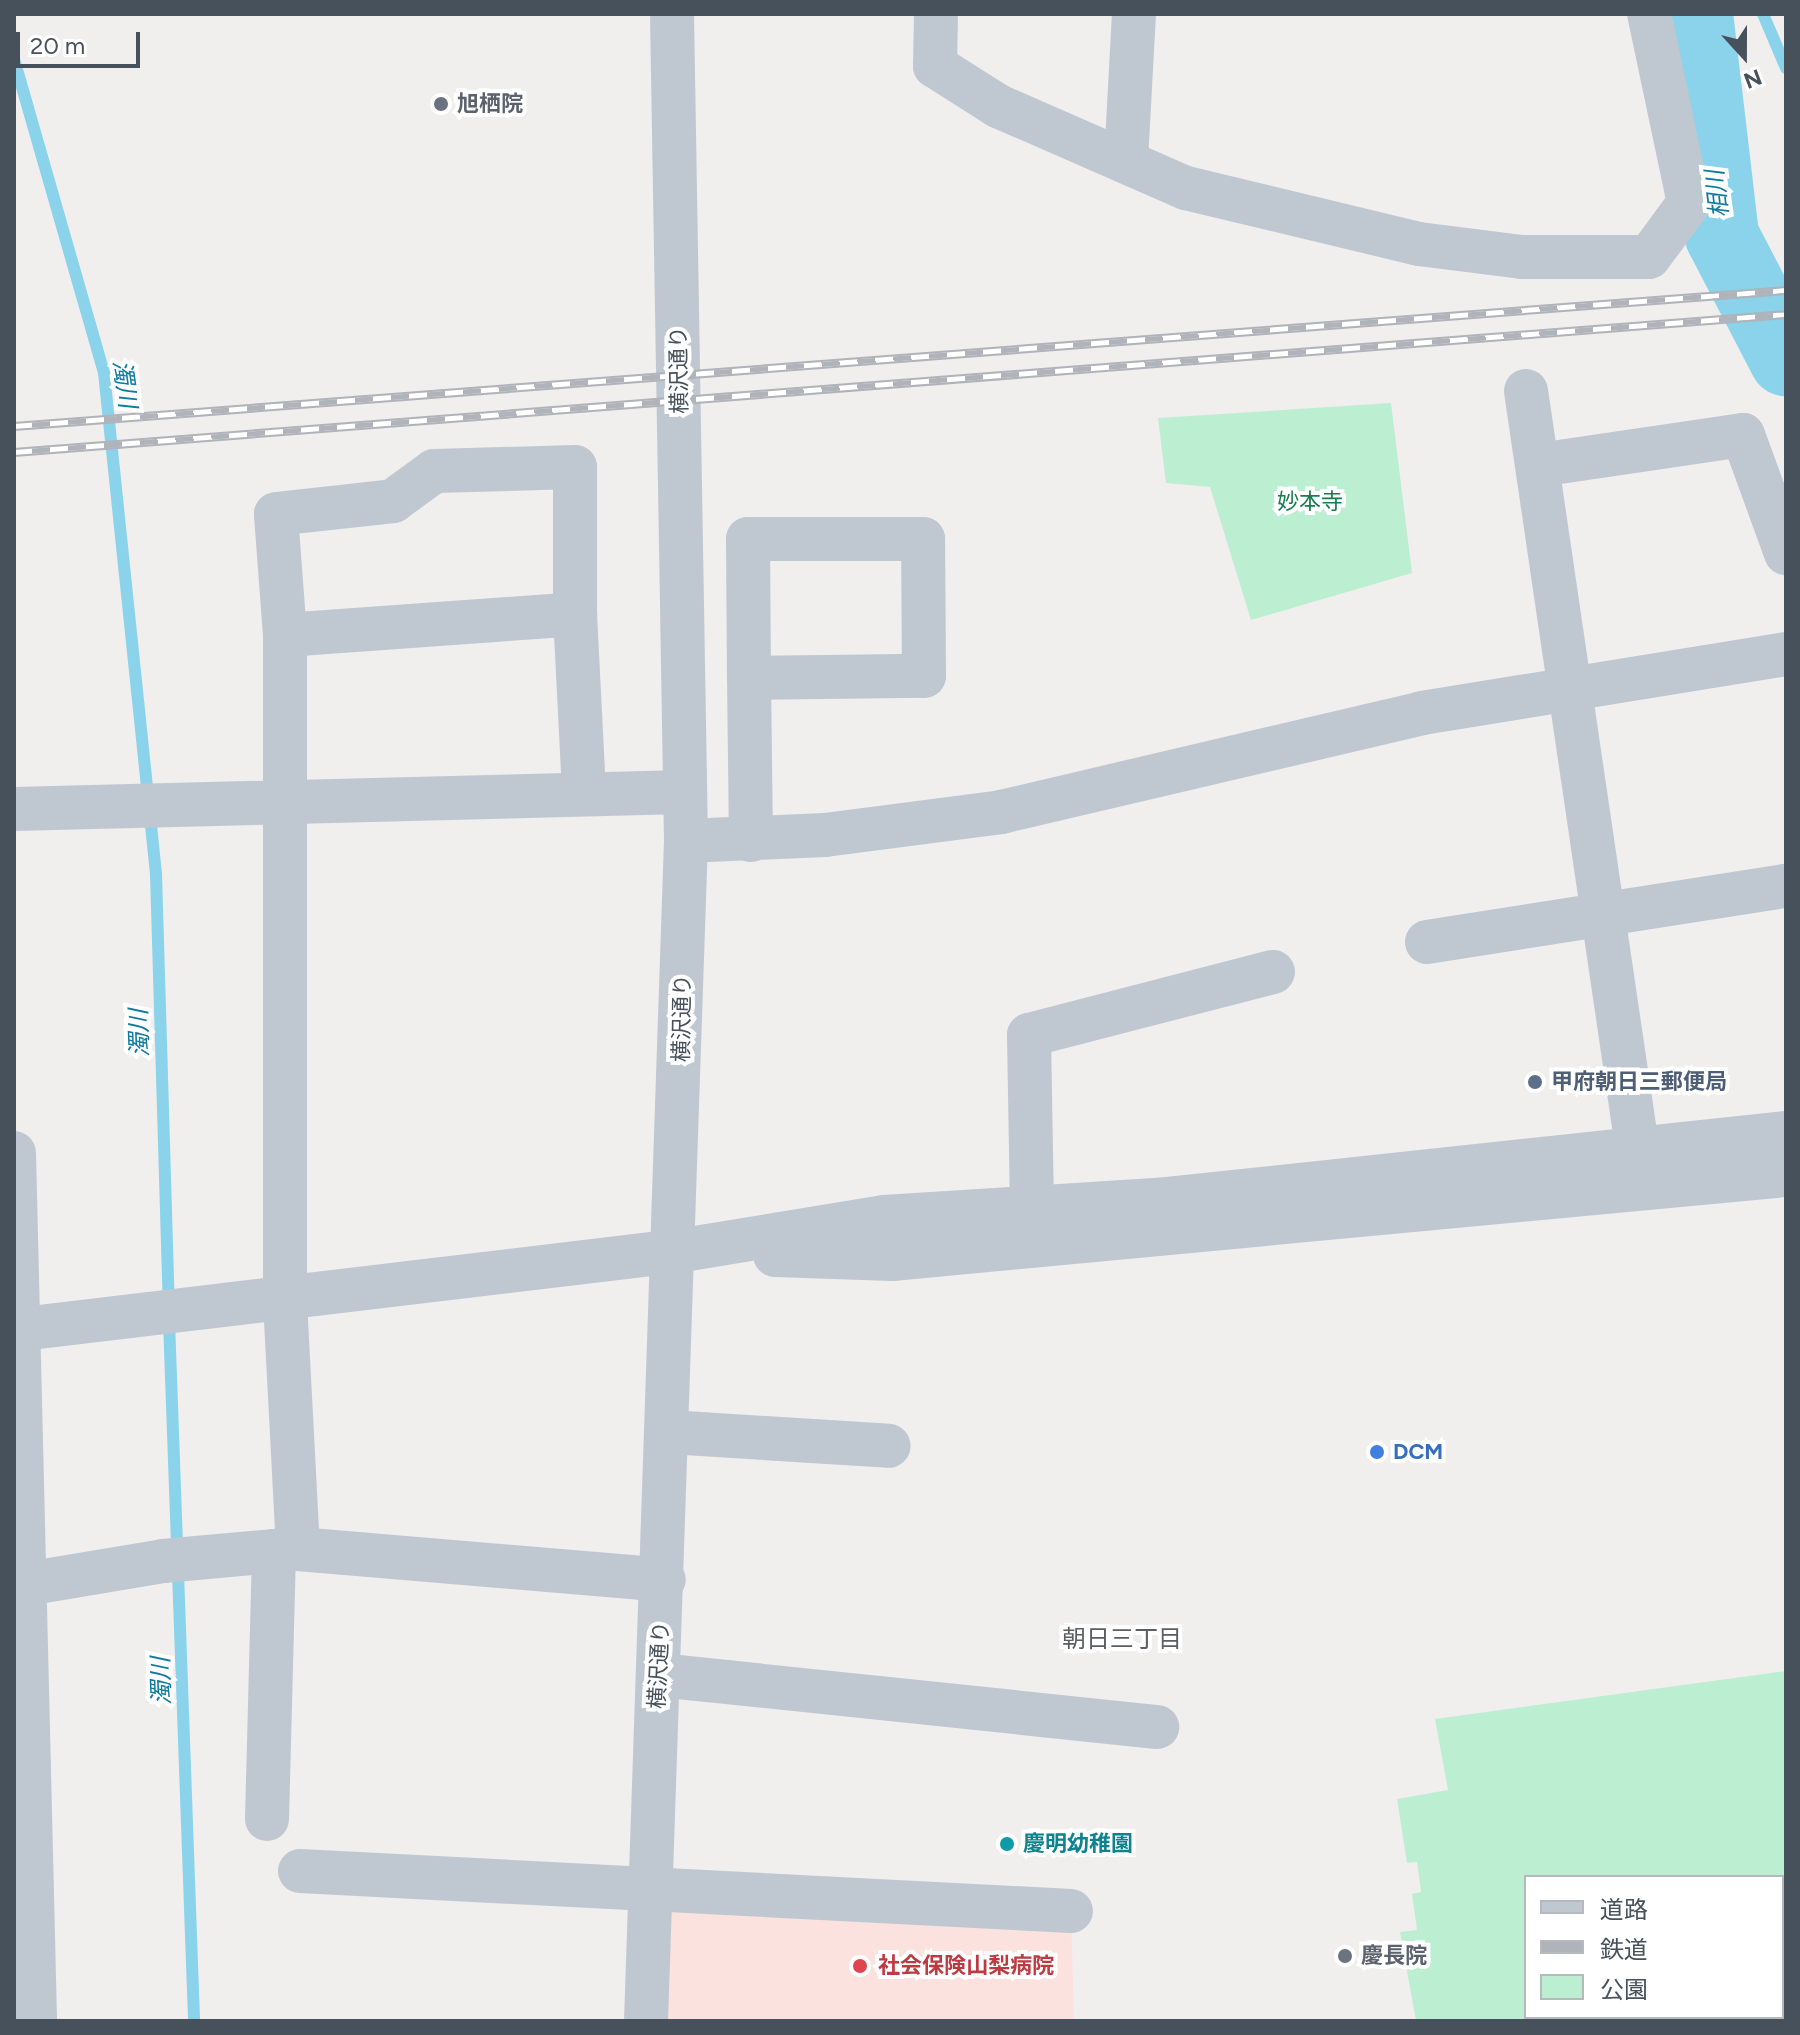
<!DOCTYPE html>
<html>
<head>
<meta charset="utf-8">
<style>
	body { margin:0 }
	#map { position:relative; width:1800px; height:2035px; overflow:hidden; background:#f1eeee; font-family:Figtree,"Noto Sans JP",sans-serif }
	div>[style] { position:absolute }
	.medical>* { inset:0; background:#fbe2de }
	.green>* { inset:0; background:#bcefd2 }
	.stream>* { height:12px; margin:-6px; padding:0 6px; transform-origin:6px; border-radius:6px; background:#8ad3eb }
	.river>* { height:74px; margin:-37px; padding:0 37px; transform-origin:37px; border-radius:37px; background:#8ad3eb }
	.minor>* { height:44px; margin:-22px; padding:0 22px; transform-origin:22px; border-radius:22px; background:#bfc8d0 }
	.rail>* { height:9px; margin-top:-4.5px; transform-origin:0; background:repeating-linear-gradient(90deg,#fff 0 18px,#b0b3b9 0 36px); box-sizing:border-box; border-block:2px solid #b0b3b9 }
	.dots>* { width:22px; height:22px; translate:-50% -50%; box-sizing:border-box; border:4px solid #fff; border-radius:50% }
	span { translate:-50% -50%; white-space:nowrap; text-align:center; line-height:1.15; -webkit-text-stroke:8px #fff; paint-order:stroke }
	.worship-label { font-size:22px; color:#5b616d; font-weight:700 }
	.left { translate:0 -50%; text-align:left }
	.street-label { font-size:22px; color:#46515c }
	.park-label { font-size:22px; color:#177d4e }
	.service-label { font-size:22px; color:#4e5e75; font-weight:700 }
	.shop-label { font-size:22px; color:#366cbe; font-weight:700 }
	.culture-label { font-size:22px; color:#0d838f; font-weight:700 }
	.health-label { font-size:22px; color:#be3a42; font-weight:700 }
	.water-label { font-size:24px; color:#0d7ba0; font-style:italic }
	.neighbourhood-label { font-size:24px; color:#5b5e63 }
	.frame { position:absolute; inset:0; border:16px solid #46515c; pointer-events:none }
	.legend { position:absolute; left:1524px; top:1875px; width:260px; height:144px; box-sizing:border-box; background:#fff; border:2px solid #b5b9be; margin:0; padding:10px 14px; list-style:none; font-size:24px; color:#46515c }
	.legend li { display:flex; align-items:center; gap:16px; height:40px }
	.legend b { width:40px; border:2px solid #b5b9be }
	.north { position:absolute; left:1704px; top:16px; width:80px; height:80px; -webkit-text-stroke:6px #fff; paint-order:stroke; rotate:159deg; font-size:22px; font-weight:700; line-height:32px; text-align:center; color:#46515c }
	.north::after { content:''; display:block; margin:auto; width:28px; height:36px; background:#46515c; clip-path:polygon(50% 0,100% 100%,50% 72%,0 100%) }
	.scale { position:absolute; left:16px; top:32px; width:124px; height:36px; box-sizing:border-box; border:4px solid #46515c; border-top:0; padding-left:10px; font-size:24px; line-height:28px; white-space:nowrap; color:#46515c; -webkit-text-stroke:6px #fff; paint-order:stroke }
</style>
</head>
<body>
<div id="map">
	<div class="medical">
		<i style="clip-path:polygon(651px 1894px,1071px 1911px,1074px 2021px,646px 2021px)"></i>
	</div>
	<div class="green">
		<i style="clip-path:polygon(1391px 403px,1412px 573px,1251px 620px,1210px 487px,1166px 483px,1158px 418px)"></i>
		<i style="clip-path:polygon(1786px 1671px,1786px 1931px,1782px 1877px,1526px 1877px,1526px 2017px,1724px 2021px,1416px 2021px,1400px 1932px,1417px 1930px,1412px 1894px,1421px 1892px,1417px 1862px,1407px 1863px,1397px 1799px,1448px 1790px,1435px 1719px)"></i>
	</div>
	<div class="stream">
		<i style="left:1763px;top:14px;width:59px;rotate:66.9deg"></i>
		<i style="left:14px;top:59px;width:327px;rotate:74deg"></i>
		<i style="left:104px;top:373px;width:504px;rotate:84.07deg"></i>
		<i style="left:156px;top:874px;width:428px;rotate:88.3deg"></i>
		<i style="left:169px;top:1321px;width:700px;rotate:87.95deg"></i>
	</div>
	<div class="river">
		<i style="left:1696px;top:14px;width:224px;rotate:83.3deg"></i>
		<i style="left:1722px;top:236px;width:139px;rotate:62.5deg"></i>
	</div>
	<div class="minor">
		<i style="left:936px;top:14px;width:52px;rotate:91.1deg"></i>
		<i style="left:935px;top:66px;width:75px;rotate:32.4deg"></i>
		<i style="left:998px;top:106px;width:205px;rotate:23.6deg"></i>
		<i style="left:1186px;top:188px;width:240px;rotate:13.5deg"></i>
		<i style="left:1419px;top:244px;width:104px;rotate:7.2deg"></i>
		<i style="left:1522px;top:257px;width:127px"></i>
		<i style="left:1649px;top:257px;width:67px;rotate:-53.5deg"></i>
		<i style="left:1689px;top:203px;width:193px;rotate:-101.9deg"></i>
		<i style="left:1126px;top:161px;width:147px;rotate:-86.9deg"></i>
		<i style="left:1526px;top:391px;width:797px;rotate:81.64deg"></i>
		<i style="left:1539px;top:465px;width:206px;rotate:-8.4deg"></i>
		<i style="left:1743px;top:435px;width:126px;rotate:70deg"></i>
		<i style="left:285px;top:635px;width:291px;rotate:-4.1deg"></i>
		<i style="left:575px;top:614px;width:178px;rotate:87.1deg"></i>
		<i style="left:749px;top:678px;width:175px;rotate:-0.7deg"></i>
		<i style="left:924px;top:676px;width:137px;rotate:-90.4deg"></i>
		<i style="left:923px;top:539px;width:175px;rotate:180deg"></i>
		<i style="left:748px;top:539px;width:139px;rotate:89.6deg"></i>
		<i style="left:749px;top:678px;width:162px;rotate:89.3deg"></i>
		<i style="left:14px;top:809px;width:670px;rotate:-1.45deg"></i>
		<i style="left:686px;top:841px;width:139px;rotate:-2.5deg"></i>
		<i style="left:825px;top:835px;width:177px;rotate:-7.4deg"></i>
		<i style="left:1001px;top:812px;width:432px;rotate:-13.2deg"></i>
		<i style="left:1422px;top:713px;width:369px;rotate:-9.2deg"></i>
		<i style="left:1427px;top:942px;width:363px;rotate:-8.9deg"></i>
		<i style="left:14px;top:1153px;width:868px;rotate:88.61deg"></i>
		<i style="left:1032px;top:1208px;width:173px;rotate:-91deg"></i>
		<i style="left:1029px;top:1035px;width:252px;rotate:-14.5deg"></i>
		<i style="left:775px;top:1255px;width:117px;rotate:2deg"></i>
		<i style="left:892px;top:1259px;width:898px;rotate:-5.37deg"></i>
		<i style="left:14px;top:1330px;width:668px;rotate:-6.8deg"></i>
		<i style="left:677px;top:1251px;width:210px;rotate:-9.3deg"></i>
		<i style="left:884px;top:1217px;width:275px;rotate:-3.6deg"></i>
		<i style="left:1158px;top:1200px;width:632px;rotate:-6.09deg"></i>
		<i style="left:669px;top:1432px;width:220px;rotate:3.6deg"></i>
		<i style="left:298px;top:1549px;width:251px;rotate:-93deg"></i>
		<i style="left:285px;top:1298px;width:663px;rotate:-90deg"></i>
		<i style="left:285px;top:635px;width:121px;rotate:-94.3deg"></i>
		<i style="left:276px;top:514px;width:118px;rotate:-6.3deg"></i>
		<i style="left:393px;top:501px;width:51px;rotate:-36.2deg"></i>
		<i style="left:434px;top:471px;width:141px;rotate:-1.6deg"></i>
		<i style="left:575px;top:467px;width:147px;rotate:90deg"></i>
		<i style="left:14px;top:1586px;width:151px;rotate:-9.5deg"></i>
		<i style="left:163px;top:1561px;width:136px;rotate:-5.1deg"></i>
		<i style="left:298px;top:1549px;width:367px;rotate:4.8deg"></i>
		<i style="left:659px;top:1675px;width:501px;rotate:5.96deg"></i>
		<i style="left:267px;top:1819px;width:268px;rotate:-88.5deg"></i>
		<i style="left:300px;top:1871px;width:772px;rotate:2.97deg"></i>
		<i style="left:646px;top:2021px;width:1181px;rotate:-88.06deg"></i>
		<i style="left:686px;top:841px;width:827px;rotate:-90.97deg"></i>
	</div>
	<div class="rail">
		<i style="left:14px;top:426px;width:1777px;rotate:-4.39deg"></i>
		<i style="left:14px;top:452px;width:1777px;rotate:-4.45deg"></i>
	</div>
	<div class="dots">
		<i style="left:441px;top:104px;background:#6b7280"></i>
		<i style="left:1535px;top:1082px;background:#5c6f8a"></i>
		<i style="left:1377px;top:1452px;background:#3f7fe0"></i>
		<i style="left:1007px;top:1844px;background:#0f9aa8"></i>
		<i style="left:1345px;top:1956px;background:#6b7280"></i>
		<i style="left:860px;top:1966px;background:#e0444e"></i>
	</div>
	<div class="worship-label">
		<span class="left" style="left:457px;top:104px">旭栖院</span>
		<span class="left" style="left:1361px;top:1956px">慶長院</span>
	</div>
	<div class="street-label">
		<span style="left:679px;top:370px;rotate:-91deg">横沢通り</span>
		<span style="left:682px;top:1018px;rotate:-89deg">横沢通り</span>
		<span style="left:659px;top:1665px;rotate:-87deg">横沢通り</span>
	</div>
	<div class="park-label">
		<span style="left:1310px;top:502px">妙本寺</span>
	</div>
	<div class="service-label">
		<span class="left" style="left:1551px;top:1082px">甲府朝日三郵便局</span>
	</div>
	<div class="shop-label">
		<span class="left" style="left:1393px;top:1452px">DCM</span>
	</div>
	<div class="culture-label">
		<span class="left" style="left:1023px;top:1844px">慶明幼稚園</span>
	</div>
	<div class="health-label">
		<span class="left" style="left:878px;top:1966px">社会保険山梨病院</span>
	</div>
	<div class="water-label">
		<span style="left:1717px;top:194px;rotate:-97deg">相川</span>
		<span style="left:125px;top:384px;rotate:82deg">濁川</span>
		<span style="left:139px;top:1033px;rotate:-92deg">濁川</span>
		<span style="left:161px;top:1681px;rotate:-92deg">濁川</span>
	</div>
	<div class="neighbourhood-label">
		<span style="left:1122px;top:1639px">朝日三丁目</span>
	</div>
	<div class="frame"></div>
	<ul class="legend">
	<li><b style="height:10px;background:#bfc8d0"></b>道路</li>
	<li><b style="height:10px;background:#b0b3b9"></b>鉄道</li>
	<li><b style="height:22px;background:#bcefd2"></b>公園</li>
	</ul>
	<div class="north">N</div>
	<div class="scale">20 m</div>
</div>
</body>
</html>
